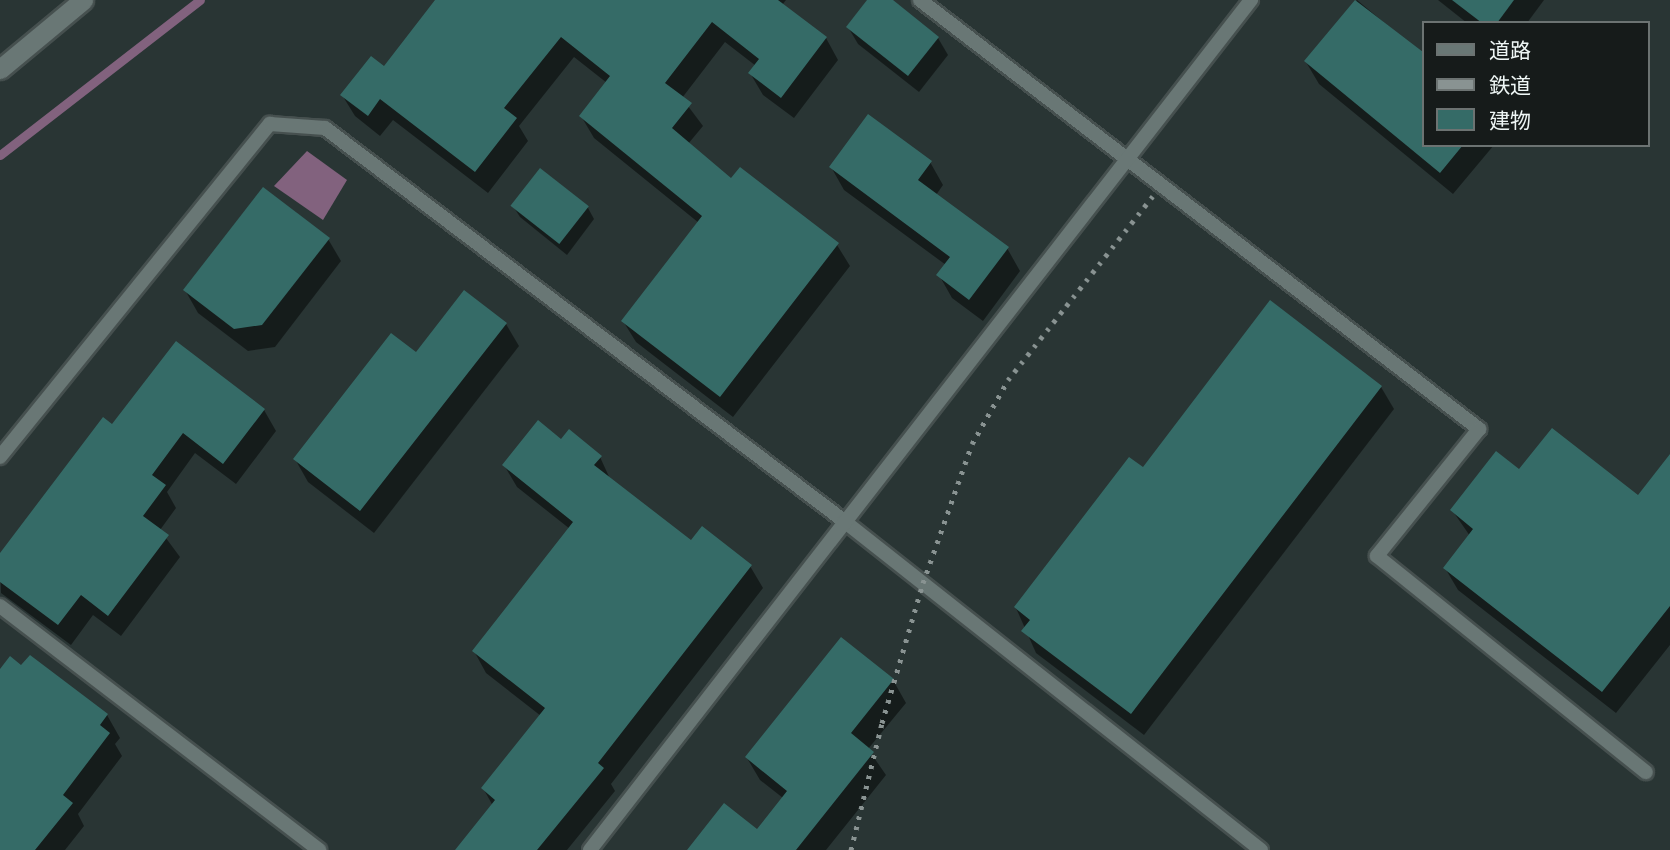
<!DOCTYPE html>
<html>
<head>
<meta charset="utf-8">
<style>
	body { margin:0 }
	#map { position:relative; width:1670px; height:850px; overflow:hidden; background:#293534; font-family:Poppins,"Noto Sans JP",sans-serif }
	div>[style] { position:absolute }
	.water>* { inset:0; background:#82627e }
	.shadow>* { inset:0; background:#0007 }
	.stream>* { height:9px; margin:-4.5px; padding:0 4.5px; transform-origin:4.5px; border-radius:4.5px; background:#82627e }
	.building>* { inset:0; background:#356b67; transform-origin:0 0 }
	.roads { filter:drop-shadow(2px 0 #46504f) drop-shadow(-2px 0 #46504f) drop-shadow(0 2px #46504f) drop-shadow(0 -2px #46504f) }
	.service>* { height:14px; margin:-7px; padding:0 7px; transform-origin:7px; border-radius:7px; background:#697775 }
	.minor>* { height:19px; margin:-9.5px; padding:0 9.5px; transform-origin:9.5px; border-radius:9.5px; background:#697775 }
	.rail>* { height:5px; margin-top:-2.5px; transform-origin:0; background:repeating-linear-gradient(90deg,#899392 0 3.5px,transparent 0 10.5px) }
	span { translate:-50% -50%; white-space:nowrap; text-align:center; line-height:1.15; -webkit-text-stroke:5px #161b1a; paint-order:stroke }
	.legend { position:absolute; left:1422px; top:21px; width:228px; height:126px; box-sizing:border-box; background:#161b1a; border:2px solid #6c7372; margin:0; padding:9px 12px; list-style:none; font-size:21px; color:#eef6f5 }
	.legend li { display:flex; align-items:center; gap:14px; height:35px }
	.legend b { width:35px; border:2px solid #6c7372 }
</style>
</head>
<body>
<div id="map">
	<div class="water">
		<i style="clip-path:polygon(307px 151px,347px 180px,323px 220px,274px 186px)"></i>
	</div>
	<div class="shadow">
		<i style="clip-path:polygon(441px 0,786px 0,782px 5px,826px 38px,838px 60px,794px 118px,763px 95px,750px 73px,756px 66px,725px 42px,682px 98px,703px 126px,688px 144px,732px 181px,837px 245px,850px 266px,733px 417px,636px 342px,623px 321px,699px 223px,594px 138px,581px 116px,607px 83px,574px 57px,519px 126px,528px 141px,488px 193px,393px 120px,380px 136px,355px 116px,342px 95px,385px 68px)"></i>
		<i style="clip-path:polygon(869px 0,890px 0,938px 38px,948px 55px,919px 92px,858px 44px,848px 27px)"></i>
		<i style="clip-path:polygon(1357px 0,1423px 55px,1423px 145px,1494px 145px,1453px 194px,1319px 84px,1306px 62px)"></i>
		<i style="clip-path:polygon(1438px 0,1544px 0,1527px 23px,1467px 23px)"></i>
		<i style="clip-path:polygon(930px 162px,943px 185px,936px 195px,1007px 248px,1020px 271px,983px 321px,952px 298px,939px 275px,946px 265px,844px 190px,831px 167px)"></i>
		<i style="clip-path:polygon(541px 170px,588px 208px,594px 219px,567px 255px,520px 217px,513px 206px)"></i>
		<i style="clip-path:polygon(328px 239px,341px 261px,275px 347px,248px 351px,198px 313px,185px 290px)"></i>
		<i style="clip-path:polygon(506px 324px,519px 346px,374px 533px,308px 482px,295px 459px,416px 355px)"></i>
		<i style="clip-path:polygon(1381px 387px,1394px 409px,1144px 735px,1036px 653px,1016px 608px,1143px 470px)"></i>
		<i style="clip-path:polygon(264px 410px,276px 431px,236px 484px,195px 453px,167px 492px,176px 508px,160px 530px,180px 557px,121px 636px,93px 615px,71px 645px,1px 593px,0 556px,112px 426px)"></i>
		<i style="clip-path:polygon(561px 441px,600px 457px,611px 481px,691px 542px,750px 566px,763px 588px,611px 784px,615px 791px,567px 850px,457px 850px,493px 806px,483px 788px,541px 716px,486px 673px,474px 651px,570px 529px,517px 487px,504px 465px)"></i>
		<i style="clip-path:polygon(1519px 472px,1638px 498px,1670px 479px,1670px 645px,1616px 713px,1458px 590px,1445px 568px,1470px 536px,1452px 510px)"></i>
		<i style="clip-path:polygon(0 672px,107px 715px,120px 738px,115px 744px,122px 756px,78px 814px,84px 826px,65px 850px,0 850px)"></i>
		<i style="clip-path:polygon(893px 680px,906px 703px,868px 749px,886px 775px,826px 850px,689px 850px,757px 831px,783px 798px,760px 780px,747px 758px)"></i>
	</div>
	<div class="stream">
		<i style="left:0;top:155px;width:253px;rotate:-37.8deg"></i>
	</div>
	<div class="building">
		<i style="clip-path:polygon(435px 0,778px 0,827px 37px,781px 98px,748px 73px,759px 59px,712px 22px,665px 83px,692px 103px,672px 128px,731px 178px,740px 167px,839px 243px,720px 397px,621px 321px,702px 216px,579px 116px,610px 76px,561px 37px,504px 108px,517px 118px,475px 172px,380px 99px,368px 116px,340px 95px,371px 56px,384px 66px)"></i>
		<i style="clip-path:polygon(867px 0,893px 0,939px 37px,908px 76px,846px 27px)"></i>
		<i style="clip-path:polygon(1355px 0,1423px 52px,1423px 145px,1463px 145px,1440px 173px,1304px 61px)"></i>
		<i style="clip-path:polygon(1452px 0,1514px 0,1497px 23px,1482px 23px)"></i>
		<i style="clip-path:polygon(868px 114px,932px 161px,918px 180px,1009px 247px,969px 300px,936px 275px,950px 257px,829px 167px)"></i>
		<i style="left:540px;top:168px;width:62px;height:48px;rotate:38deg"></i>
		<i style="clip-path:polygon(263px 187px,330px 238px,262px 325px,234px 329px,183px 290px)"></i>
		<i style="clip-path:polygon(464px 290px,507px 323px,360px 511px,293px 459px,391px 333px,416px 352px)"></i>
		<i style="clip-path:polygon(1270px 300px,1382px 386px,1131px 714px,1021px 631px,1030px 620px,1014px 607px,1129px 457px,1143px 467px)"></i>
		<i style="clip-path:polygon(176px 341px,265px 409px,223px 464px,183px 433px,152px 475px,166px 485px,143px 516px,169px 535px,108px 616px,81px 595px,58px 625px,0 582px,0 553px,103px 417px,112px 424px)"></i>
		<i style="clip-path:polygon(538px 420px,561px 439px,569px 429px,602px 456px,594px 465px,691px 540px,702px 526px,752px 565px,598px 763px,604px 768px,537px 850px,455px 850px,495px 800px,481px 788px,545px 708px,472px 651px,573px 522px,502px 465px)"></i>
		<i style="clip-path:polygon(1552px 428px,1638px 495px,1670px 454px,1670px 606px,1602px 692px,1443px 568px,1473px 529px,1450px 510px,1496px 451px,1519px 469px)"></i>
		<i style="clip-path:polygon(841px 637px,894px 679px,851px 733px,874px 752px,796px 850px,687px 850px,724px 803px,757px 829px,787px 791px,745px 757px)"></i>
		<i style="clip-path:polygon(30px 655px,108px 714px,100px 725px,110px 733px,63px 795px,73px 803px,35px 850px,0 850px,0 669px,10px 656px,21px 665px)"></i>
	</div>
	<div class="roads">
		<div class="service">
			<i style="left:920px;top:0;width:705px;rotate:37.5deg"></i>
			<i style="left:1479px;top:429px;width:163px;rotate:128.8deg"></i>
			<i style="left:1377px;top:556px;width:345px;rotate:38.8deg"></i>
			<i style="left:0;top:457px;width:429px;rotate:-51deg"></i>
			<i style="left:270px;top:124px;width:55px;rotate:4.2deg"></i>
			<i style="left:325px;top:128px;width:651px;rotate:37.13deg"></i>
			<i style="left:844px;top:521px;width:531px;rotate:38.27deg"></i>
			<i style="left:0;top:606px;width:402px;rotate:37.4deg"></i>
			<i style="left:590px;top:850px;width:1077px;rotate:-52.13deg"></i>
		</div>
		<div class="minor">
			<i style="left:0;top:69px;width:108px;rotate:-39.7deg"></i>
		</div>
	</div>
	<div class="rail">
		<i style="left:851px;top:850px;width:131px;rotate:-76.3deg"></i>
		<i style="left:882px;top:723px;width:146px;rotate:-73.7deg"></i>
		<i style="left:923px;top:583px;width:147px;rotate:-70.6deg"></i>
		<i style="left:972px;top:444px;width:73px;rotate:-60.6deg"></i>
		<i style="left:1008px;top:380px;width:239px;rotate:-51.8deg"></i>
	</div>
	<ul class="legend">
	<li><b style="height:9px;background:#697775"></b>道路</li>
	<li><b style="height:9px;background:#899392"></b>鉄道</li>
	<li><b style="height:19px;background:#356b67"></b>建物</li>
	</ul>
</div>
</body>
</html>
